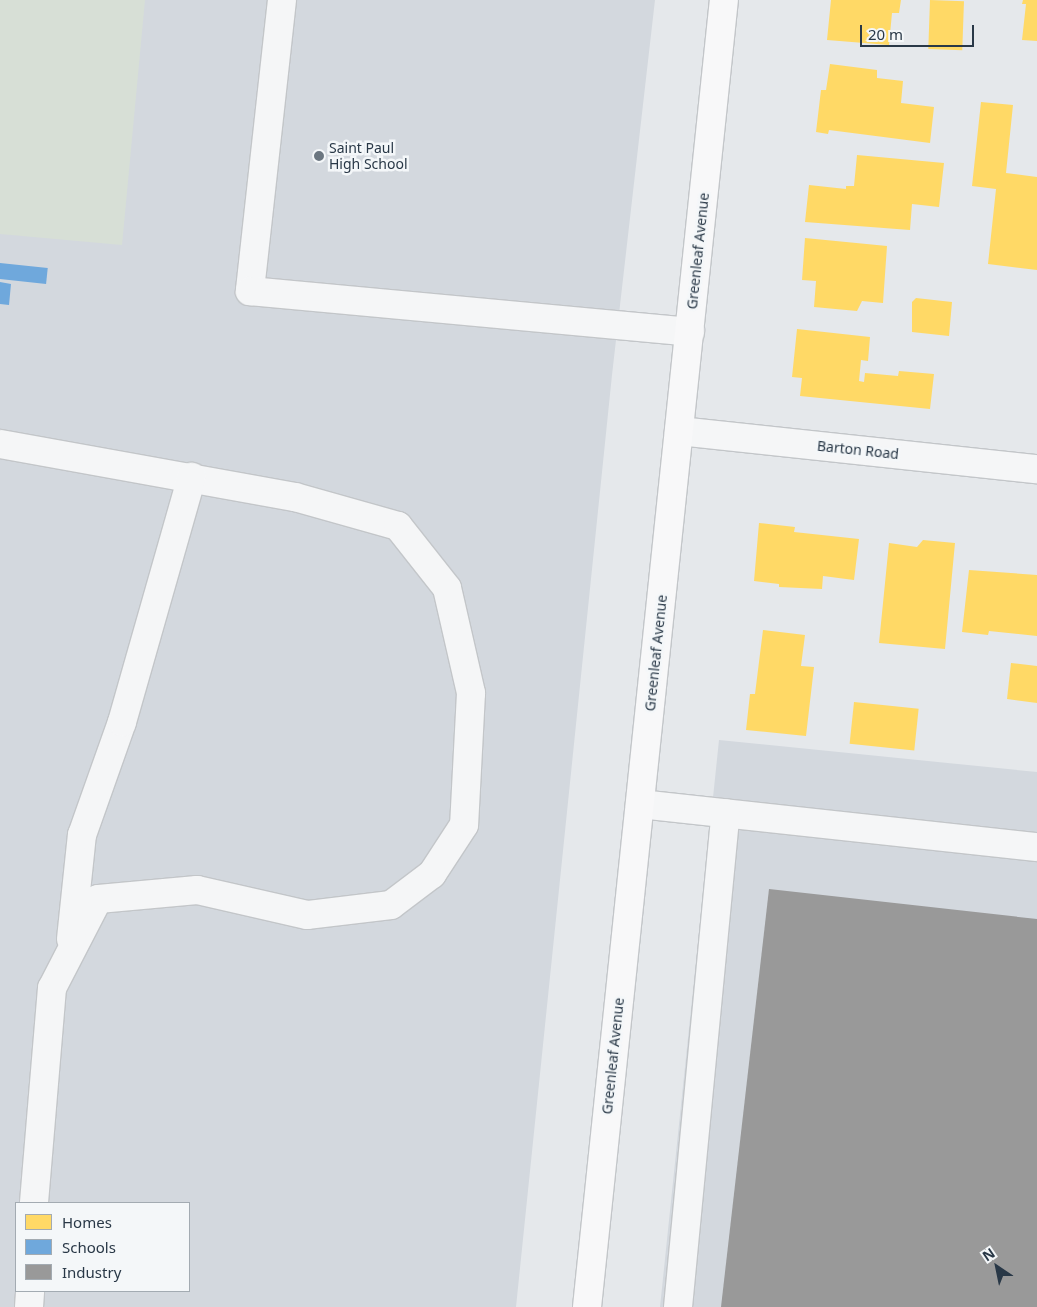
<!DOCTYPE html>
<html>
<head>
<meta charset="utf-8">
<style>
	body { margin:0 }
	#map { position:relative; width:1037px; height:1307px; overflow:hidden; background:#e5e8eb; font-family:"Noto Sans",sans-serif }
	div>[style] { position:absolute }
	.built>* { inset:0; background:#d3d8de }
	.green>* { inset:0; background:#d7dfd6 }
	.homes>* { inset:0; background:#ffd966; transform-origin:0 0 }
	.schools>* { inset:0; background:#6fa8dc; transform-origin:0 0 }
	.industry>* { inset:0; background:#999 }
	.roads { filter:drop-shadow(1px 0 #c3c6c9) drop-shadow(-1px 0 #c3c6c9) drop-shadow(0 1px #c3c6c9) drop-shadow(0 -1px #c3c6c9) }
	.minor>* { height:28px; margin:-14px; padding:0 14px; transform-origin:14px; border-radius:14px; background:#f5f6f7 }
	.major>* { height:28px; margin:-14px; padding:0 14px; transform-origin:14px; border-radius:14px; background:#f8f8f9 }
	.dots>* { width:14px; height:14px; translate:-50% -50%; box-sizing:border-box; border:2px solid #f4f7f9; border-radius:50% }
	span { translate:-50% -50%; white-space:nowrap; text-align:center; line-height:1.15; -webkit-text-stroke:5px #f4f7f9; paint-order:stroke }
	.poi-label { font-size:14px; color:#293847 }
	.left { translate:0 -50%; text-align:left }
	.street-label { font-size:14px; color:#293847 }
	.legend { position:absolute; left:15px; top:1202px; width:175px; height:90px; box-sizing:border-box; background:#f4f7f9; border:1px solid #a3abb2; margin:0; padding:6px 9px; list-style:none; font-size:15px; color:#293847 }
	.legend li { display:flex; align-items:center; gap:10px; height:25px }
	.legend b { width:25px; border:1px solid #a3abb2 }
	.north { position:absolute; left:972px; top:1242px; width:50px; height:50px; -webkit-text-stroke:4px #f4f7f9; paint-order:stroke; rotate:326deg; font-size:14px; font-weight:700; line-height:20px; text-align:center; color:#293847 }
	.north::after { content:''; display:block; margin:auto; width:18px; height:22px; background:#293847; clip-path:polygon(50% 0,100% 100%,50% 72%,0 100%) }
	.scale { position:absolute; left:860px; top:25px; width:114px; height:22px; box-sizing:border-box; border:2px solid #293847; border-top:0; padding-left:6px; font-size:15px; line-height:18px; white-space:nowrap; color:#293847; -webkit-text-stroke:4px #f4f7f9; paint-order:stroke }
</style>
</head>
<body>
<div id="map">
	<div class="built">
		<i style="clip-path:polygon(evenodd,0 0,655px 0,612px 375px,516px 1307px,0 1307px,0 0,16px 1203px,189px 1203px,189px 1291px,16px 1291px,16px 1203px)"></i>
		<i style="clip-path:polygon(719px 740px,1037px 772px,1037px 1307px,660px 1307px)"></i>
	</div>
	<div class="green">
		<i style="clip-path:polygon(0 0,145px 0,122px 245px,0 234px)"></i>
	</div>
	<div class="homes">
		<i style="clip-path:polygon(831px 0,901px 0,899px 13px,892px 13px,889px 45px,827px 40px)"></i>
		<i style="left:930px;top:0;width:34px;height:49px;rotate:2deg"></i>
		<i style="clip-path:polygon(1023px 0,1037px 0,1037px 41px,1022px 40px,1026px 4px,1022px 4px)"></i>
		<i style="clip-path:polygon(830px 64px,877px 70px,877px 78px,903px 81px,901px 103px,934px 107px,930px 143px,829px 130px,828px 134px,816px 132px,821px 90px,826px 90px)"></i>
		<i style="clip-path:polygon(981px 102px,1013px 105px,1006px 173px,1037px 177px,1037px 270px,988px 264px,996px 189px,972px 186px)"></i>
		<i style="clip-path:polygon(857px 155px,944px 163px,939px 207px,912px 204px,910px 230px,805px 222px,809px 185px,846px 189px,846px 186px,854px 186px)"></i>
		<i style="clip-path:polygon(805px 238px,887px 246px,883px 303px,862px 301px,857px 311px,814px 307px,816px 281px,802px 280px)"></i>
		<i style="clip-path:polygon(916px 298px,952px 302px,949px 336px,912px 332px,912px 302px)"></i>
		<i style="clip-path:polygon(797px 329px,870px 337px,868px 361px,861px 360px,859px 381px,864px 382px,865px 373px,898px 376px,899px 371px,934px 374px,930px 409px,800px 396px,802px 378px,792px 377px)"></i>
		<i style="clip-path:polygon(759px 523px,795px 527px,794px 532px,859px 539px,854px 580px,823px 576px,822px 589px,779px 587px,779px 584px,754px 581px)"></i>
		<i style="clip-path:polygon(923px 540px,955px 543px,945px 649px,879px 643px,889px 543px,917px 547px)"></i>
		<i style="clip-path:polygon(969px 570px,1037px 575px,1037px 636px,989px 631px,988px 635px,962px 632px)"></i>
		<i style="clip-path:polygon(763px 630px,805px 635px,801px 666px,814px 667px,806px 736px,746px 730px,750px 694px,755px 694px)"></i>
		<i style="clip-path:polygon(1011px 663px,1037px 666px,1037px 703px,1007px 699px)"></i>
		<i style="left:854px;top:702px;width:65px;height:42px;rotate:6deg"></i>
	</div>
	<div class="schools">
		<i style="left:0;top:263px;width:48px;height:16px;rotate:6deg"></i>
		<i style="clip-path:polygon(0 282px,11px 284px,9px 305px,0 304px)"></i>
	</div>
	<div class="industry">
		<i style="clip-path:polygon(769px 889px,1037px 919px,1037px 1307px,721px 1307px)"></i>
	</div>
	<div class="roads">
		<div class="minor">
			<i style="left:282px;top:0;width:293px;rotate:96.3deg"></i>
			<i style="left:250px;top:291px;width:442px;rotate:5.3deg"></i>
			<i style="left:679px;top:431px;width:360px;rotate:6.1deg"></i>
			<i style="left:0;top:444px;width:300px;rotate:10.2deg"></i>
			<i style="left:295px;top:497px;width:107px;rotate:15.7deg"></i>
			<i style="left:398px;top:526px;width:79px;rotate:51.7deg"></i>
			<i style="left:447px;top:588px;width:108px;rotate:77.1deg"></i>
			<i style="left:471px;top:693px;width:132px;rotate:93deg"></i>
			<i style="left:464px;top:825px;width:59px;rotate:123.1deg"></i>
			<i style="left:432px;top:874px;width:51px;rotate:142.9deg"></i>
			<i style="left:391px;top:905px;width:85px;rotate:173.2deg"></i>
			<i style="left:307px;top:915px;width:113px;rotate:-167.2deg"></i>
			<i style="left:197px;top:890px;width:99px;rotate:174.8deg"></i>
			<i style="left:98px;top:899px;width:100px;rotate:117.3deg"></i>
			<i style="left:52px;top:988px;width:216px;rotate:94.8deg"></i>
			<i style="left:640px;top:804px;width:399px;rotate:6.2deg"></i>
			<i style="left:71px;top:939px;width:105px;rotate:-84deg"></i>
			<i style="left:82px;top:835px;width:120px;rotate:-70.5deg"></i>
			<i style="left:122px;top:722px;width:255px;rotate:-74.1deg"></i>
			<i style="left:29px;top:1307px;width:16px;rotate:-86deg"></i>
			<i style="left:678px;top:1307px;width:496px;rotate:-84.5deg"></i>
		</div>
		<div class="major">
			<i style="left:587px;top:1307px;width:1314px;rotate:-84.02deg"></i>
		</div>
	</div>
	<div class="dots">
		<i style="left:319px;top:156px;background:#6b7680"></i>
	</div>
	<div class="poi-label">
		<span class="left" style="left:329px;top:156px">Saint Paul<br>High School</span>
	</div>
	<div class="street-label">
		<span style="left:698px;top:251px;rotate:-84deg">Greenleaf Avenue</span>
		<span style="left:858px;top:450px;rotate:6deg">Barton Road</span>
		<span style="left:656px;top:653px;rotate:-84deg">Greenleaf Avenue</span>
		<span style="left:613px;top:1056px;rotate:-84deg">Greenleaf Avenue</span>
	</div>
	<ul class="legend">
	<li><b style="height:14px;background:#ffd966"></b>Homes</li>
	<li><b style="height:14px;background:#6fa8dc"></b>Schools</li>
	<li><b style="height:14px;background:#999"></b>Industry</li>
	</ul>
	<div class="north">N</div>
	<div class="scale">20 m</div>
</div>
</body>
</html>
